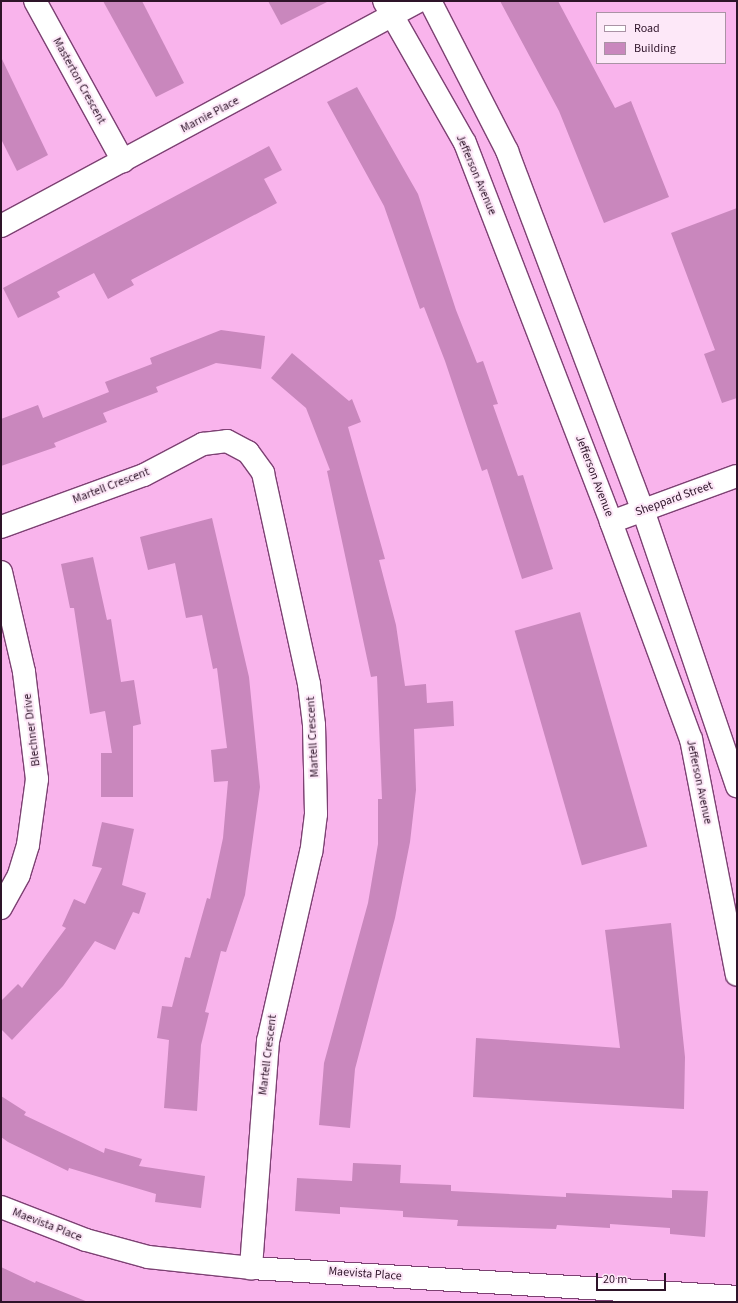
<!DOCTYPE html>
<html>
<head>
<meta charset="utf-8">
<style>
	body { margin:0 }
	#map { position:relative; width:738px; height:1303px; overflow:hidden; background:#f9b4ec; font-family:"Source Sans 3",sans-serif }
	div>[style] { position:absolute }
	.building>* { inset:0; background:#c987bd; transform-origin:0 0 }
	.roads { filter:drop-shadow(1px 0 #7d4173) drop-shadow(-1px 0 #7d4173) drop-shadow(0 1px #7d4173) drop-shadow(0 -1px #7d4173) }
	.minor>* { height:22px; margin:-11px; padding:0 11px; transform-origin:11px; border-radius:11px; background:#fff }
	.tertiary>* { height:22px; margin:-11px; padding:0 11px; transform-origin:11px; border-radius:11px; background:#fff }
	span { translate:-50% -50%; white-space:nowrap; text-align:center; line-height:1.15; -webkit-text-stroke:4px #fde8f8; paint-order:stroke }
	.street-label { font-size:12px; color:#2e1429 }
	.frame { position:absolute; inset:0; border:2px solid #2e1429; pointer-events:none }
	.legend { position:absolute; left:596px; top:12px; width:130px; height:52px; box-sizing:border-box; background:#fde8f8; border:1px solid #aa93a5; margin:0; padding:5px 7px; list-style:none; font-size:12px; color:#2e1429 }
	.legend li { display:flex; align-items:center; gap:8px; height:20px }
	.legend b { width:20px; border:1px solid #aa93a5 }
	.scale { position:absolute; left:596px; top:1273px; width:70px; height:18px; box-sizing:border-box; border:2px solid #2e1429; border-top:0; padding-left:5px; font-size:12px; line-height:14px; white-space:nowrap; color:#2e1429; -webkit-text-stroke:3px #fde8f8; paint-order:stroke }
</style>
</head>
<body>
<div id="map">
	<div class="building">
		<i style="clip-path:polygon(103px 1px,142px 1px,184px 83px,156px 97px)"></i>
		<i style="clip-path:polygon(268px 1px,329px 1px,281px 25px)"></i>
		<i style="clip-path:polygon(500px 1px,558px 1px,615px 108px,631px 101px,669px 197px,604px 223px,559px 111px)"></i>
		<i style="clip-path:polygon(1px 57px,48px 155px,17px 171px,1px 139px)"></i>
		<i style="clip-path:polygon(357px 87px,418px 194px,456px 310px,477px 363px,483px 361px,498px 404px,493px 405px,518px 476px,523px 475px,553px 569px,522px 579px,487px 469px,482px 471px,445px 361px,424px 307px,420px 309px,384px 206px,327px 102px)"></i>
		<i style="clip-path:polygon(269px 146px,282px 170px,264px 179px,277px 203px,131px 280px,134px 285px,108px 299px,94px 273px,57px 292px,60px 297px,18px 318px,3px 288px)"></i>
		<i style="clip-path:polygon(737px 208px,737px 398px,722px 403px,704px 354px,715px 350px,671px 233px)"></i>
		<i style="clip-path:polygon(221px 330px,265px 336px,261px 369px,216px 363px,156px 387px,158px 392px,103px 413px,107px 422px,54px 443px,56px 447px,1px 466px,1px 419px,38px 405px,43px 418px,109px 392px,105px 382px,152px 364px,150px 358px)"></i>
		<i style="clip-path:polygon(292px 353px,349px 401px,352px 399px,361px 422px,348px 427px,385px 559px,379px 560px,396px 625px,405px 686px,426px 684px,427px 703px,453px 701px,454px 726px,414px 729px,416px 790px,410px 842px,395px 918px,355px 1069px,350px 1128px,319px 1125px,324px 1063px,368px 903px,378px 844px,378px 799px,382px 799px,377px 676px,371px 677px,327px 471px,330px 470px,306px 408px,271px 378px)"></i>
		<i style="clip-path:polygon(212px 518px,249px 677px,260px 787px,245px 895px,226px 952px,221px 951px,205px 1012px,209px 1013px,201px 1045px,197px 1111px,164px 1108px,169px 1040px,157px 1038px,162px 1006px,172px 1007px,185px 957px,190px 958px,207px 898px,210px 899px,223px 838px,228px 781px,214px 782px,211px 750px,227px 748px,217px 668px,213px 669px,202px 615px,186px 618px,175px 563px,148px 570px,140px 537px)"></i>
		<i style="clip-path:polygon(93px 557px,107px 620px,111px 619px,121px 682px,134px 680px,141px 724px,133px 726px,133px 797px,101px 797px,101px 753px,112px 753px,105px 711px,90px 714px,74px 608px,70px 608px,61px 564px)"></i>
		<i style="left:580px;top:612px;width:244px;height:68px;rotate:74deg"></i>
		<i style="clip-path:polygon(102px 822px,134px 829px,122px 885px,146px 893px,139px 914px,133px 912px,115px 950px,95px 941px,63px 986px,12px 1040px,1px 1029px,1px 1001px,18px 984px,22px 988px,66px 928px,62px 926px,74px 899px,85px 904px,102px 868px,92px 866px)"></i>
		<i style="clip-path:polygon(671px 923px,685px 1057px,684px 1109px,473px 1097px,476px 1038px,620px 1048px,605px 930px)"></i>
		<i style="clip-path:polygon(1px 1096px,26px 1112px,24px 1115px,104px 1153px,105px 1148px,142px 1159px,139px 1166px,205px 1176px,201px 1208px,155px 1202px,156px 1194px,69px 1168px,68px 1171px,8px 1142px,1px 1137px)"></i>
		<i style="clip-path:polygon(353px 1163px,401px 1165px,400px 1183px,451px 1185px,451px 1191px,566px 1197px,566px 1193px,672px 1198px,672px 1190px,708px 1191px,705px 1237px,670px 1234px,670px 1228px,610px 1224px,610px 1228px,557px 1225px,556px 1229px,457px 1226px,458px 1220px,403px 1217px,403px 1211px,340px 1207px,340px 1214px,295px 1211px,297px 1178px,352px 1181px)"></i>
		<i style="clip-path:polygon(1px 1267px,35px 1283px,36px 1281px,88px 1302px,1px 1302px)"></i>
	</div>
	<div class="roads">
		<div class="minor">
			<i style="left:35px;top:1px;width:183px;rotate:61.2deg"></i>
			<i style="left:1px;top:226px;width:474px;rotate:-28.3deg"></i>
			<i style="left:1px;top:527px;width:152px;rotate:-20deg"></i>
			<i style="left:144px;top:475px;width:67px;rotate:-27.7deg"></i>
			<i style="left:203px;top:444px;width:24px;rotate:-7deg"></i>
			<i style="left:227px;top:441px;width:24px;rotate:28deg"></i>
			<i style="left:248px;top:452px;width:26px;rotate:54deg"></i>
			<i style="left:263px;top:473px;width:216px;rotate:77.7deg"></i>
			<i style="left:309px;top:684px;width:41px;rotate:83deg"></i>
			<i style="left:314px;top:725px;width:89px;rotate:88.7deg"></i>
			<i style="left:316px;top:814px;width:38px;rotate:97deg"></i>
			<i style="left:311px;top:852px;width:194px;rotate:102.8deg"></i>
			<i style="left:268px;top:1041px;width:228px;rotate:94.3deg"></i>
			<i style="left:1px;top:572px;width:103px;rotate:77deg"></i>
			<i style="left:24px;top:672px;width:108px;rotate:83.1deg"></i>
			<i style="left:37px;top:779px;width:67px;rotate:97.8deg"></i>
			<i style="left:28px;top:845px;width:31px;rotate:107deg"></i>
			<i style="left:19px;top:875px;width:38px;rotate:119deg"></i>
			<i style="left:1px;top:1207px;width:91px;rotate:21.2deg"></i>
			<i style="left:86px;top:1240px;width:64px;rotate:15.3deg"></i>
			<i style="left:148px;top:1257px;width:104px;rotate:6.1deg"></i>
			<i style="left:251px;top:1268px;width:487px;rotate:3.4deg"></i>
		</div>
		<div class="tertiary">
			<i style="left:384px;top:1px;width:163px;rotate:60.3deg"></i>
			<i style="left:465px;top:143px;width:406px;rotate:68.9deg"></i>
			<i style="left:611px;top:522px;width:231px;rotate:69.8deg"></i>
			<i style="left:691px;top:739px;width:240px;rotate:79deg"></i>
			<i style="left:430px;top:1px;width:169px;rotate:62.8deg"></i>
			<i style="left:507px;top:151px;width:384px;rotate:69.3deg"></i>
			<i style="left:643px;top:510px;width:292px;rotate:71.2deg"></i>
			<i style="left:611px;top:522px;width:134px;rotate:-20.1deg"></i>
		</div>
	</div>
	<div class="street-label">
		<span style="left:79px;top:81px;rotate:61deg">Masterton Crescent</span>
		<span style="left:210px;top:115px;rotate:-28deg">Marnie Place</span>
		<span style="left:476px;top:175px;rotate:67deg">Jefferson Avenue</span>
		<span style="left:594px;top:476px;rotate:69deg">Jefferson Avenue</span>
		<span style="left:111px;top:486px;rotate:-21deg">Martell Crescent</span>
		<span style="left:674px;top:499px;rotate:-20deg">Sheppard Street</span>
		<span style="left:32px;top:730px;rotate:-97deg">Blechner Drive</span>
		<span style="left:313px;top:737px;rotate:-93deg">Martell Crescent</span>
		<span style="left:699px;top:782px;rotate:78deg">Jefferson Avenue</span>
		<span style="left:268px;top:1055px;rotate:-83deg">Martell Crescent</span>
		<span style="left:47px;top:1225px;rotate:21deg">Maevista Place</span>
		<span style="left:365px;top:1274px;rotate:4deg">Maevista Place</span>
	</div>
	<div class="frame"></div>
	<ul class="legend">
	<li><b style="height:5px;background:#fff"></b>Road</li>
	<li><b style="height:11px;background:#c987bd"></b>Building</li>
	</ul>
	<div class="scale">20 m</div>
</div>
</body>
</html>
